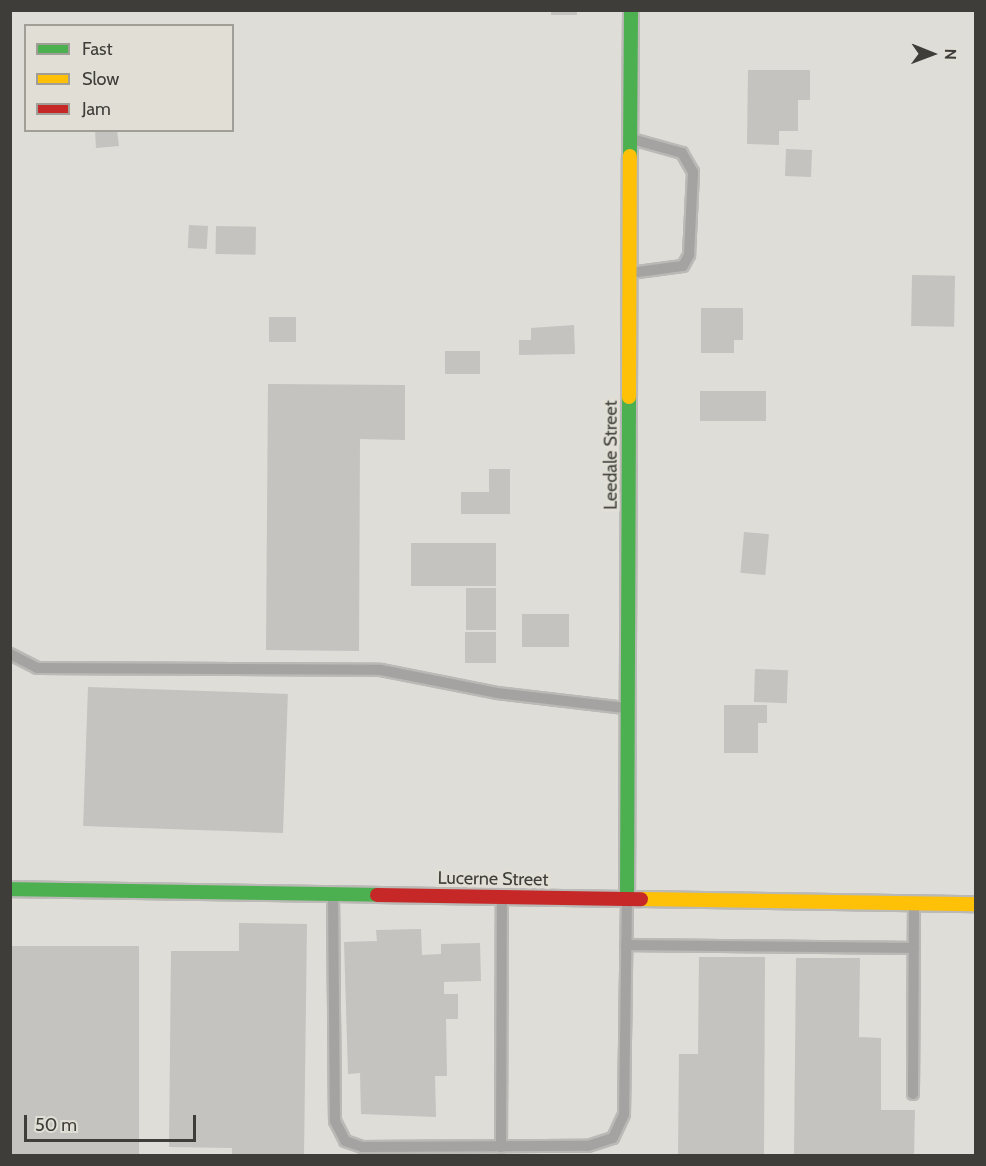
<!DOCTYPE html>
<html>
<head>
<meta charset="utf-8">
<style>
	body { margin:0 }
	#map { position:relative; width:986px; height:1166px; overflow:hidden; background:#deddd8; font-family:Cabin,sans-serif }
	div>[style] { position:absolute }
	.building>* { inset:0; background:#c4c3bf; transform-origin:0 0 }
	.roads { filter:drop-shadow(2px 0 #bab9b6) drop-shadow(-2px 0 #bab9b6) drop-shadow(0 2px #bab9b6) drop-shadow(0 -2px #bab9b6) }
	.lane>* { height:10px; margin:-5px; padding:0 5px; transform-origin:5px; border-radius:5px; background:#a4a3a2 }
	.fast>* { height:14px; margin:-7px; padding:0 7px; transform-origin:7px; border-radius:7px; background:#4caf50 }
	.slow>* { height:14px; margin:-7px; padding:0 7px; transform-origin:7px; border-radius:7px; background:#ffc107 }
	.jam>* { height:14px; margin:-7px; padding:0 7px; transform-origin:7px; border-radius:7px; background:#c62828 }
	span { translate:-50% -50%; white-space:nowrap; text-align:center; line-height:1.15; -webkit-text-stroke:6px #e1dfd5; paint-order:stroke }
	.street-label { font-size:18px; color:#3e3d39 }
	.frame { position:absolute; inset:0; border:12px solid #3e3d39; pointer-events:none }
	.legend { position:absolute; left:24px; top:24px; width:210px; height:108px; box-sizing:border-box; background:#e1dfd5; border:2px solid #a09e97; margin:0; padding:8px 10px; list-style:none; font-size:18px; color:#3e3d39 }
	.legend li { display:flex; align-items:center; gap:12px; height:30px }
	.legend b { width:30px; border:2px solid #a09e97 }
	.north { position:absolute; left:902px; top:24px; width:60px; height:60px; -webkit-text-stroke:4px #e1dfd5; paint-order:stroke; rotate:91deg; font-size:16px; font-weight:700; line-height:24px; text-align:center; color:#3e3d39 }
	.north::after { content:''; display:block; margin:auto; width:21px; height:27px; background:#3e3d39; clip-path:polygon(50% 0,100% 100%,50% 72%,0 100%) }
	.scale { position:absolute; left:24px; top:1115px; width:172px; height:27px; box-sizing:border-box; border:3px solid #3e3d39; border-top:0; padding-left:8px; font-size:18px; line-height:21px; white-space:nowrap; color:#3e3d39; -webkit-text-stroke:4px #e1dfd5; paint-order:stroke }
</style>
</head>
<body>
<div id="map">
	<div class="building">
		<i style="left:551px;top:10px;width:26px;height:5px"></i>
		<i style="clip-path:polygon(748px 70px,810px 70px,810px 100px,798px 100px,798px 131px,779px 131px,779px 145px,747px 144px)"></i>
		<i style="clip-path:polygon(95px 130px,117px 130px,119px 146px,96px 148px)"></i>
		<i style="left:786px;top:149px;width:26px;height:27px;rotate:2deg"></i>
		<i style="left:189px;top:225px;width:19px;height:23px;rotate:3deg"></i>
		<i style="left:216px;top:226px;width:40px;height:28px;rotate:1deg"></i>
		<i style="left:912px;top:275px;width:43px;height:51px;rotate:1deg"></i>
		<i style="clip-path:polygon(701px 308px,743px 308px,743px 340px,734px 340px,734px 353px,701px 353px)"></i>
		<i style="left:269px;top:317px;width:27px;height:25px"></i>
		<i style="clip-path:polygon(574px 325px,575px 354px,519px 355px,519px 340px,531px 340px,531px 328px)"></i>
		<i style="left:480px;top:351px;width:23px;height:35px;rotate:90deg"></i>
		<i style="clip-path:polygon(268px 384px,405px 385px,405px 440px,360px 439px,359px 651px,266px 650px)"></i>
		<i style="left:766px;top:391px;width:30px;height:66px;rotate:90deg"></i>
		<i style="clip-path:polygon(489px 469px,510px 469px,510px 514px,461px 514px,461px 492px,489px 492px)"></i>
		<i style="left:744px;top:532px;width:25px;height:41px;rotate:5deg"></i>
		<i style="left:411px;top:543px;width:85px;height:43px"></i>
		<i style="left:466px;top:588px;width:30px;height:42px"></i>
		<i style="left:522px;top:614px;width:47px;height:33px"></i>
		<i style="left:465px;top:632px;width:31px;height:31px"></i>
		<i style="left:755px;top:669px;width:33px;height:33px;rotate:2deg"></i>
		<i style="left:88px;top:687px;width:200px;height:139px;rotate:2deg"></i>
		<i style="clip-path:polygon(724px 705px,767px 705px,767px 723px,758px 723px,758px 753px,724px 753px)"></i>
		<i style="clip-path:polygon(239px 923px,307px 924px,304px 1156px,232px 1156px,232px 1148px,169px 1147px,171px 951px,239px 951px)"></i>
		<i style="clip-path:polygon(421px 929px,422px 955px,441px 954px,441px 944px,480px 943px,481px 981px,444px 982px,444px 994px,458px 994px,458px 1019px,446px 1019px,447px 1076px,435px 1076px,436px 1117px,361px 1114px,360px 1073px,348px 1074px,344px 942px,377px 941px,376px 930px)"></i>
		<i style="left:10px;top:946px;width:129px;height:210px"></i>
		<i style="clip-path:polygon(699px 957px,765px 957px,764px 1156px,678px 1156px,679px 1054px,698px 1054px)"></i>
		<i style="clip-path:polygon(796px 958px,860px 958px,859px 1037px,881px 1038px,881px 1110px,915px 1110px,914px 1156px,794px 1156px)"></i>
	</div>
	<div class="roads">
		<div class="lane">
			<i style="left:630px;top:273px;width:53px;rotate:-7.5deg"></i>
			<i style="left:683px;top:266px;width:13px;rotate:-61deg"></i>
			<i style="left:689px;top:255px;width:83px;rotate:-87.2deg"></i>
			<i style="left:693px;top:172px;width:22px;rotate:-120deg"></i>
			<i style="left:682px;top:153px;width:52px;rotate:-164.4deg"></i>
			<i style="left:10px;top:654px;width:30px;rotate:27deg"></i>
			<i style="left:37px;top:668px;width:344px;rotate:0.3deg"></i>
			<i style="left:381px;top:670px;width:118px;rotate:11.2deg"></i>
			<i style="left:497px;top:693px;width:129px;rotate:6.7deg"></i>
			<i style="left:333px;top:895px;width:226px;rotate:89.5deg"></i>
			<i style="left:335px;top:1121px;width:22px;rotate:63deg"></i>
			<i style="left:345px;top:1141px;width:18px;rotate:19deg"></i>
			<i style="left:362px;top:1147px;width:226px;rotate:-0.3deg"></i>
			<i style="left:588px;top:1146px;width:26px;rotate:-18deg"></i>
			<i style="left:613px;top:1138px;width:26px;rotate:-65deg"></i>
			<i style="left:624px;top:1114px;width:212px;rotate:-89.2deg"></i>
			<i style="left:626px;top:945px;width:288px;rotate:0.6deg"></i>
			<i style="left:913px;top:1094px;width:191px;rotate:-89.7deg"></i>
			<i style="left:501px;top:1147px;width:250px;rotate:-89.8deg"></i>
		</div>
		<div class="fast">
			<i style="left:630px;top:156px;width:146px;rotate:-89.6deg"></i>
			<i style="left:10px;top:889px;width:367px;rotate:0.9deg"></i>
			<i style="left:627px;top:899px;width:502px;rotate:-89.77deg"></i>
		</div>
		<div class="slow">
			<i style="left:629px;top:397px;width:241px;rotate:-89.8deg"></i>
			<i style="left:641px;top:899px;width:335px;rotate:0.9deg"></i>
		</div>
		<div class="jam">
			<i style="left:377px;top:895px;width:264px;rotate:0.9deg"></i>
		</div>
	</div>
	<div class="street-label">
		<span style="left:611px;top:455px;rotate:-90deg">Leedale Street</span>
		<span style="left:493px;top:879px;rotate:1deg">Lucerne Street</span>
	</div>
	<div class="frame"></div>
	<ul class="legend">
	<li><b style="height:8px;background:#4caf50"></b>Fast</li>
	<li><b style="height:8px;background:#ffc107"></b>Slow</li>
	<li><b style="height:8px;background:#c62828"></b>Jam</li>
	</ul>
	<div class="north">N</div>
	<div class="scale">50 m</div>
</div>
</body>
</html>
